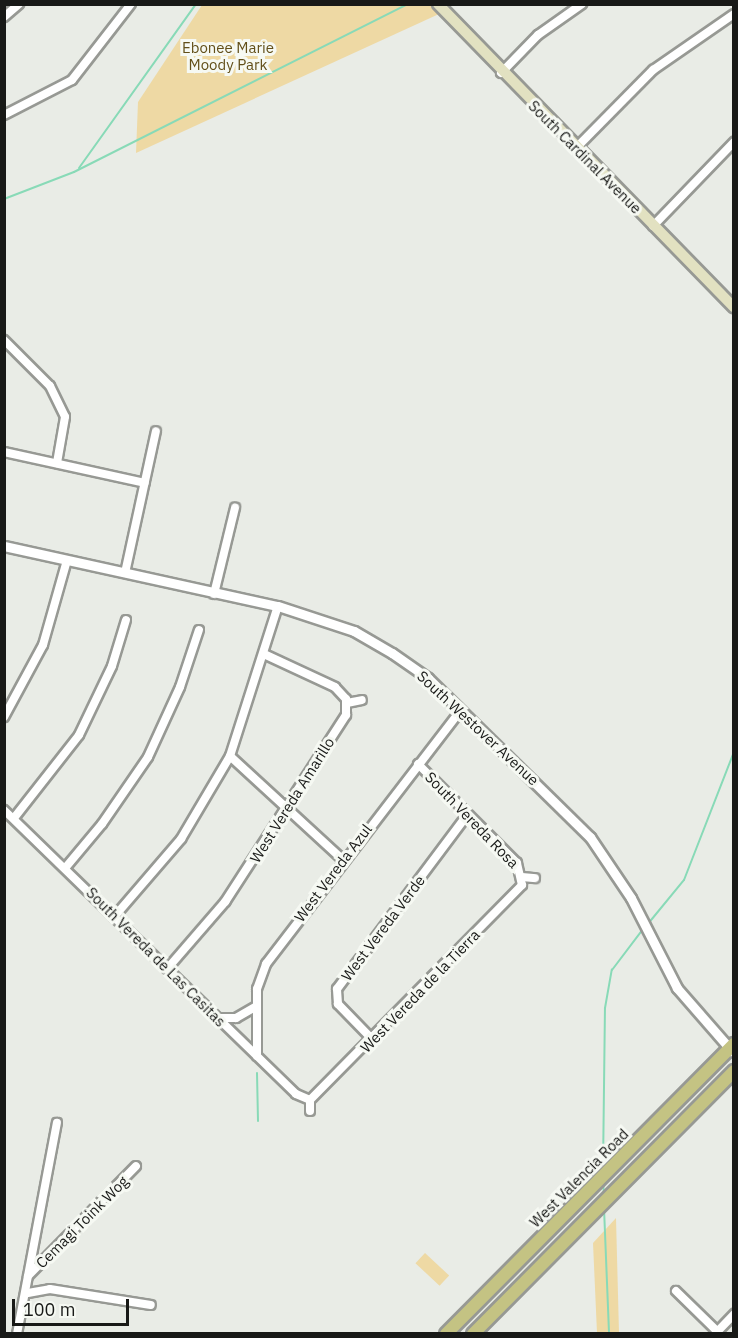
<!DOCTYPE html>
<html>
<head>
<meta charset="utf-8">
<style>
	body { margin:0 }
	#map { position:relative; width:738px; height:1338px; overflow:hidden; background:#e9ece6; font-family:"IBM Plex Sans",sans-serif }
	div>[style] { position:absolute }
	.green>* { inset:0; background:#eed9a4; transform-origin:0 0 }
	.stream>* { height:2px; margin:-1px; padding:0 1px; transform-origin:1px; border-radius:1px; background:#88dab7 }
	.roads { filter:drop-shadow(2px 0 #979994) drop-shadow(-2px 0 #979994) drop-shadow(0 2px #979994) drop-shadow(0 -2px #979994) }
	.minor>* { height:8px; margin:-4px; padding:0 4px; transform-origin:4px; border-radius:4px; background:#fff }
	.tertiary>* { height:9px; margin:-4.5px; padding:0 4.5px; transform-origin:4.5px; border-radius:4.5px; background:#fff }
	.secondary>* { height:10px; margin:-5px; padding:0 5px; transform-origin:5px; border-radius:5px; background:#e2e1c1 }
	.primary>* { height:12px; margin:-6px; padding:0 6px; transform-origin:6px; border-radius:6px; background:#c4c383 }
	span { translate:-50% -50%; white-space:nowrap; text-align:center; line-height:1.15; -webkit-text-stroke:6px #f6f9f3; paint-order:stroke }
	.park-label { font-size:15px; color:#624f19 }
	.street-label { font-size:15px; color:#181917 }
	.frame { position:absolute; inset:0; border:6px solid #181917; pointer-events:none }
	.scale { position:absolute; left:12px; top:1299px; width:117px; height:27px; box-sizing:border-box; border:3px solid #181917; border-top:0; padding-left:8px; font-size:18px; line-height:21px; white-space:nowrap; color:#181917; -webkit-text-stroke:4px #f6f9f3; paint-order:stroke }
</style>
</head>
<body>
<div id="map">
	<div class="green">
		<i style="clip-path:polygon(430px 4px,439px 14px,136px 153px,138px 102px,202px 5px)"></i>
		<i style="clip-path:polygon(616px 1218px,619px 1333px,597px 1333px,593px 1243px)"></i>
		<i style="left:425px;top:1253px;width:33px;height:14px;rotate:43deg"></i>
	</div>
	<div class="stream">
		<i style="left:79px;top:168px;width:201px;rotate:-54.5deg"></i>
		<i style="left:4px;top:199px;width:75px;rotate:-21.1deg"></i>
		<i style="left:74px;top:172px;width:374px;rotate:-26.7deg"></i>
		<i style="left:647px;top:925px;width:58px;rotate:-50.6deg"></i>
		<i style="left:684px;top:880px;width:137px;rotate:-68.7deg"></i>
		<i style="left:257px;top:1073px;width:48px;rotate:88.8deg"></i>
		<i style="left:603px;top:1169px;width:161px;rotate:-89.3deg"></i>
		<i style="left:605px;top:1008px;width:39px;rotate:-80deg"></i>
		<i style="left:612px;top:970px;width:51px;rotate:-52.9deg"></i>
		<i style="left:603px;top:1181px;width:15px;rotate:86deg"></i>
		<i style="left:604px;top:1208px;width:126px;rotate:87.7deg"></i>
	</div>
	<div class="roads">
		<div class="minor">
			<i style="left:4px;top:17px;width:20px;rotate:-41deg"></i>
			<i style="left:501px;top:73px;width:53px;rotate:-45.8deg"></i>
			<i style="left:538px;top:35px;width:54px;rotate:-35.2deg"></i>
			<i style="left:4px;top:115px;width:76px;rotate:-27.2deg"></i>
			<i style="left:72px;top:80px;width:96px;rotate:-52.2deg"></i>
			<i style="left:576px;top:148px;width:110px;rotate:-45.4deg"></i>
			<i style="left:653px;top:70px;width:98px;rotate:-34.7deg"></i>
			<i style="left:653px;top:226px;width:117px;rotate:-46deg"></i>
			<i style="left:4px;top:340px;width:65px;rotate:45deg"></i>
			<i style="left:50px;top:386px;width:34px;rotate:64deg"></i>
			<i style="left:65px;top:417px;width:47px;rotate:99.9deg"></i>
			<i style="left:4px;top:452px;width:144px;rotate:12.4deg"></i>
			<i style="left:125px;top:573px;width:145px;rotate:-77.7deg"></i>
			<i style="left:214px;top:594px;width:89px;rotate:-76.3deg"></i>
			<i style="left:347px;top:703px;width:15px;rotate:-11deg"></i>
			<i style="left:4px;top:717px;width:82px;rotate:-61.6deg"></i>
			<i style="left:43px;top:645px;width:88px;rotate:-74.2deg"></i>
			<i style="left:230px;top:756px;width:154px;rotate:42.6deg"></i>
			<i style="left:4px;top:810px;width:407px;rotate:44.2deg"></i>
			<i style="left:296px;top:1094px;width:15px;rotate:23deg"></i>
			<i style="left:14px;top:818px;width:105px;rotate:-51.9deg"></i>
			<i style="left:79px;top:735px;width:76px;rotate:-64.4deg"></i>
			<i style="left:112px;top:666px;width:48px;rotate:-73.1deg"></i>
			<i style="left:66px;top:867px;width:56px;rotate:-50.1deg"></i>
			<i style="left:102px;top:824px;width:81px;rotate:-55.5deg"></i>
			<i style="left:148px;top:757px;width:77px;rotate:-65.4deg"></i>
			<i style="left:180px;top:687px;width:60px;rotate:-71.6deg"></i>
			<i style="left:523px;top:877px;width:12px;rotate:5deg"></i>
			<i style="left:114px;top:917px;width:103px;rotate:-49.3deg"></i>
			<i style="left:181px;top:839px;width:96px;rotate:-59.4deg"></i>
			<i style="left:230px;top:756px;width:157px;rotate:-72.3deg"></i>
			<i style="left:167px;top:969px;width:89px;rotate:-49.1deg"></i>
			<i style="left:225px;top:902px;width:223px;rotate:-57.1deg"></i>
			<i style="left:346px;top:715px;width:16px;rotate:-90deg"></i>
			<i style="left:346px;top:699px;width:16px;rotate:-133deg"></i>
			<i style="left:335px;top:687px;width:76px;rotate:-155.1deg"></i>
			<i style="left:218px;top:1018px;width:18px"></i>
			<i style="left:236px;top:1018px;width:22px;rotate:-30deg"></i>
			<i style="left:372px;top:1039px;width:49px;rotate:-134.2deg"></i>
			<i style="left:338px;top:1004px;width:15px;rotate:-94deg"></i>
			<i style="left:337px;top:989px;width:217px;rotate:-53.2deg"></i>
			<i style="left:257px;top:1056px;width:67px;rotate:-90deg"></i>
			<i style="left:257px;top:989px;width:27px;rotate:-70deg"></i>
			<i style="left:266px;top:964px;width:320px;rotate:-52.5deg"></i>
			<i style="left:310px;top:1100px;width:302px;rotate:-45.4deg"></i>
			<i style="left:522px;top:885px;width:23px;rotate:-103deg"></i>
			<i style="left:517px;top:863px;width:140px;rotate:-135deg"></i>
			<i style="left:310px;top:1111px;width:11px;rotate:-90deg"></i>
			<i style="left:28px;top:1276px;width:154px;rotate:-45.5deg"></i>
			<i style="left:676px;top:1291px;width:57px;rotate:44.3deg"></i>
			<i style="left:28px;top:1293px;width:22px;rotate:-10deg"></i>
			<i style="left:50px;top:1289px;width:102px;rotate:9deg"></i>
			<i style="left:17px;top:1334px;width:215px;rotate:-79.3deg"></i>
			<i style="left:715px;top:1334px;width:28px;rotate:-46deg"></i>
		</div>
		<div class="tertiary">
			<i style="left:4px;top:546px;width:280px;rotate:12.4deg"></i>
			<i style="left:278px;top:606px;width:80px;rotate:18.2deg"></i>
			<i style="left:354px;top:631px;width:44px;rotate:30.1deg"></i>
			<i style="left:392px;top:653px;width:44px;rotate:34.8deg"></i>
			<i style="left:428px;top:678px;width:227px;rotate:44.5deg"></i>
			<i style="left:590px;top:837px;width:73px;rotate:56.1deg"></i>
			<i style="left:631px;top:898px;width:101px;rotate:62.9deg"></i>
			<i style="left:677px;top:988px;width:84px;rotate:48.9deg"></i>
		</div>
		<div class="secondary">
			<i style="left:438px;top:4px;width:424px;rotate:45.7deg"></i>
		</div>
		<div class="primary">
			<i style="left:446px;top:1334px;width:409px;rotate:-45.2deg"></i>
			<i style="left:473px;top:1334px;width:371px;rotate:-45.2deg"></i>
		</div>
	</div>
	<div class="park-label">
		<span style="left:228px;top:56px">Ebonee Marie<br>Moody Park</span>
	</div>
	<div class="street-label">
		<span style="left:585px;top:157px;rotate:45deg">South Cardinal Avenue</span>
		<span style="left:478px;top:728px;rotate:43deg">South Westover Avenue</span>
		<span style="left:292px;top:800px;rotate:-58deg">West Vereda Amarillo</span>
		<span style="left:472px;top:820px;rotate:46deg">South Vereda Rosa</span>
		<span style="left:333px;top:873px;rotate:-53deg">West Vereda Azul</span>
		<span style="left:383px;top:928px;rotate:-53deg">West Vereda Verde</span>
		<span style="left:156px;top:957px;rotate:45deg">South Vereda de Las Casitas</span>
		<span style="left:420px;top:991px;rotate:-46deg">West Vereda de la Tierra</span>
		<span style="left:579px;top:1178px;rotate:-45deg">West Valencia Road</span>
		<span style="left:82px;top:1222px;rotate:-45deg">Cemagi Toink Wog</span>
	</div>
	<div class="frame"></div>
	<div class="scale">100 m</div>
</div>
</body>
</html>
